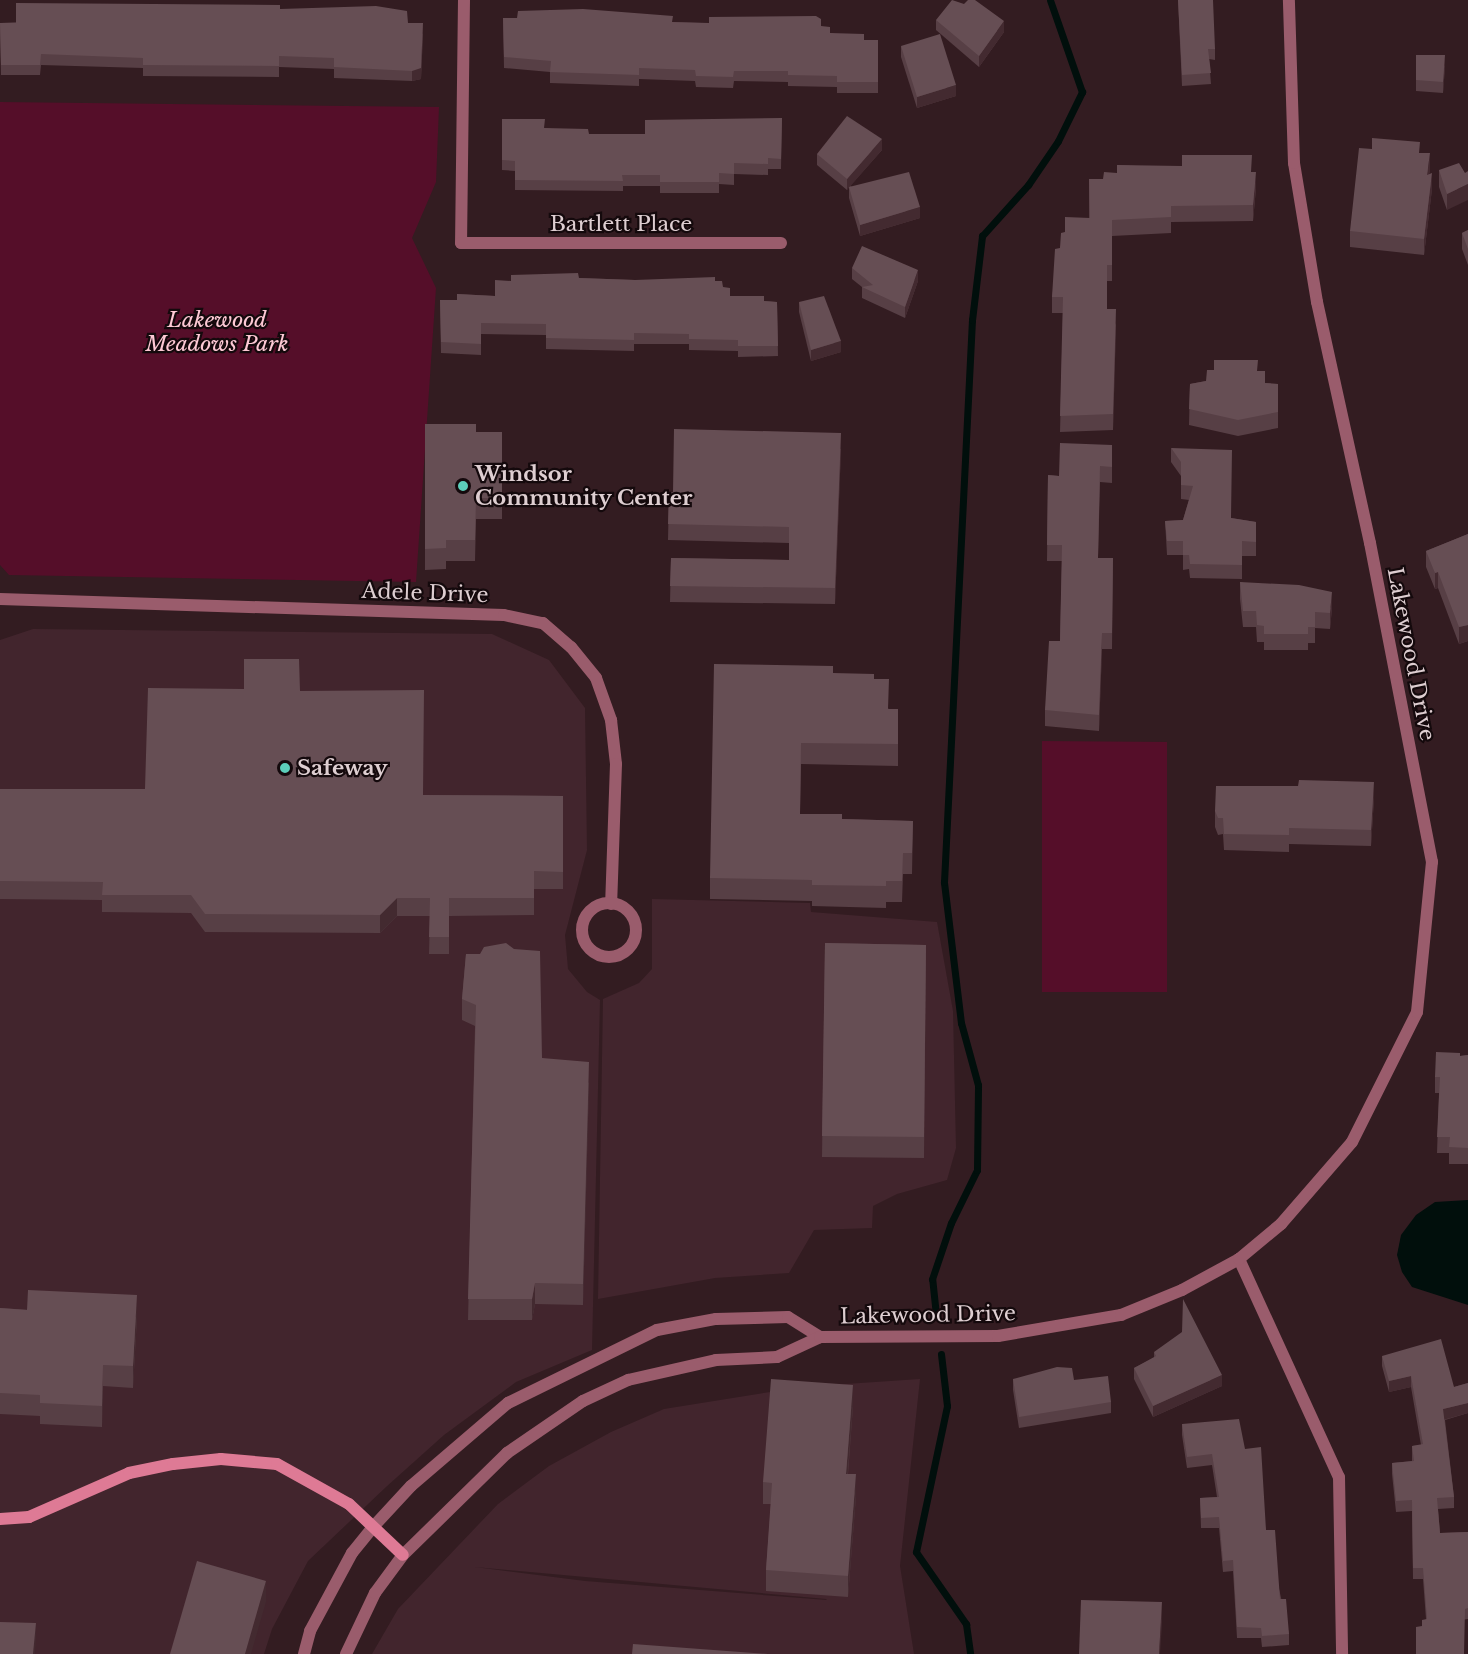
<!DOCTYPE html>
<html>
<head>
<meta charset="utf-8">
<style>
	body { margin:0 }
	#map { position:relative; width:1468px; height:1654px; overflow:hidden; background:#331c21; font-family:"Libre Baskerville",serif }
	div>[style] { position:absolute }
	.built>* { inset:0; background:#42252d }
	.green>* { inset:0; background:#550e29 }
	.water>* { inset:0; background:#010f0c }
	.stream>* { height:7px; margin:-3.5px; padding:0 3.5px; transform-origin:3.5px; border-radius:3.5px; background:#010f0c }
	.street>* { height:12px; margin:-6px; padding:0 6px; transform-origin:6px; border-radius:6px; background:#9a5c6c }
	.street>.ring { margin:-6px; padding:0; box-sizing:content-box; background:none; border:12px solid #9a5c6c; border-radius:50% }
	.secondary>* { height:12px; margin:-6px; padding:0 6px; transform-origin:6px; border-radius:6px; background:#de7a95 }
	.wall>* { inset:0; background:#573f45 }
	.shaded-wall>* { inset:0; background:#432a30 }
	.building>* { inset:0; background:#664e54 }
	.dots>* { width:16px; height:16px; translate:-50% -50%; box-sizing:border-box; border:3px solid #14090c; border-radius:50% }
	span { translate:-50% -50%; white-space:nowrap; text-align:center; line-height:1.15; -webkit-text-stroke:4.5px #14090c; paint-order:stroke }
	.street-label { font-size:21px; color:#deced1 }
	.park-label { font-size:21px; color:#fec9d5; font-style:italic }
	.poi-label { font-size:21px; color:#deced1; font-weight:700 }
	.left { translate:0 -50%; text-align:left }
</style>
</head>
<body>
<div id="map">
	<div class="built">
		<i style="clip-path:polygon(33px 629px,492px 634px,549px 660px,585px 708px,587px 850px,565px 935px,568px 969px,587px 992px,600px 1000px,592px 1350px,516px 1382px,444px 1435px,386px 1487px,308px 1561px,272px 1629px,264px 1654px,0 1654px,0 640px)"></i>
		<i style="clip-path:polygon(652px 899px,810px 903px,811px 912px,937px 922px,953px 1011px,956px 1148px,947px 1180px,897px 1194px,873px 1206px,872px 1228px,814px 1230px,789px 1273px,715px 1278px,598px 1299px,603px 999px,639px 983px,652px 969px)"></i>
		<i style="clip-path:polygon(evenodd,920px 1379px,900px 1566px,914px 1654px,372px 1654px,398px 1609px,498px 1504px,549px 1466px,611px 1432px,664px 1409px,801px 1387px,920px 1379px,475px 1567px,826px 1599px,827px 1600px,585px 1581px,475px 1567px)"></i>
	</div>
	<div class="green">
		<i style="clip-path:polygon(0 102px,439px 107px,436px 182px,412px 238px,436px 288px,416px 582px,9px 575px,0 565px)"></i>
		<i style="clip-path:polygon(1042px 741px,1167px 742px,1167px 992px,1042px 992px)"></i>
	</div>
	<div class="water">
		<i style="clip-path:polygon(1468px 1200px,1468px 1305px,1412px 1287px,1402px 1272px,1397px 1255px,1401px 1235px,1416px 1215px,1435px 1202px)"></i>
	</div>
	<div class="stream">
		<i style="left:936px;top:1315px;width:36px;rotate:-96deg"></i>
		<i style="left:932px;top:1279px;width:59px;rotate:-71.3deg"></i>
		<i style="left:951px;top:1223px;width:59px;rotate:-63.9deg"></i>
		<i style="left:977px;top:1170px;width:85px;rotate:-89.3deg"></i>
		<i style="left:978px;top:1085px;width:64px;rotate:-105.3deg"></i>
		<i style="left:961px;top:1023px;width:142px;rotate:-96.9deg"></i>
		<i style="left:944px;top:882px;width:563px;rotate:-87.15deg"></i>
		<i style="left:972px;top:320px;width:85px;rotate:-83.2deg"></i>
		<i style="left:982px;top:236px;width:69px;rotate:-48deg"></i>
		<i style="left:1028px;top:185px;width:53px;rotate:-55.7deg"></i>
		<i style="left:1058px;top:141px;width:55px;rotate:-63.9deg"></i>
		<i style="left:1082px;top:92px;width:97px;rotate:-109.2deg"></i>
		<i style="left:941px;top:1354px;width:52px;rotate:83.4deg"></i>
		<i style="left:947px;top:1406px;width:149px;rotate:102deg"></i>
		<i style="left:916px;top:1552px;width:88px;rotate:55.2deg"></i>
		<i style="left:966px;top:1624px;width:30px;rotate:82deg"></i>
	</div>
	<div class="street">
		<i style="left:464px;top:0;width:243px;rotate:90.7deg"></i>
		<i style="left:461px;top:243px;width:320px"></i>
		<i style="left:0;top:599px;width:504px;rotate:1.82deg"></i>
		<i style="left:504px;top:615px;width:40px;rotate:12deg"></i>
		<i style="left:543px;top:623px;width:37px;rotate:41deg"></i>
		<i style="left:571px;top:647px;width:40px;rotate:51deg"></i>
		<i style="left:596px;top:678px;width:45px;rotate:70.3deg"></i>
		<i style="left:611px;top:720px;width:44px;rotate:83.5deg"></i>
		<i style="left:616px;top:764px;width:140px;rotate:92deg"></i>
		<i class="ring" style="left:582px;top:903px;width:42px;height:42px"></i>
		<i style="left:1239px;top:1259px;width:240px;rotate:65.4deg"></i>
		<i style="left:1339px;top:1477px;width:177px;rotate:89deg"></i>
		<i style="left:304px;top:1654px;width:24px;rotate:-75deg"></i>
		<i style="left:310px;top:1631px;width:89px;rotate:-61.7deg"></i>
		<i style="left:352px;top:1553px;width:33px;rotate:-51deg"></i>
		<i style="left:373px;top:1527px;width:56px;rotate:-47.2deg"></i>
		<i style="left:411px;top:1486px;width:128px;rotate:-40.6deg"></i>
		<i style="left:508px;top:1403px;width:166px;rotate:-26.1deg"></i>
		<i style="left:657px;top:1330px;width:60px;rotate:-10.6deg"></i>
		<i style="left:716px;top:1319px;width:72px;rotate:-1.6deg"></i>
		<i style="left:788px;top:1317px;width:38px;rotate:32deg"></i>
		<i style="left:346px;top:1654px;width:68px;rotate:-64.6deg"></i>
		<i style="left:375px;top:1593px;width:47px;rotate:-53.6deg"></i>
		<i style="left:403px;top:1555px;width:146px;rotate:-44.4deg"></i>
		<i style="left:507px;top:1453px;width:92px;rotate:-34.4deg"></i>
		<i style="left:583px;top:1401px;width:50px;rotate:-25deg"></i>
		<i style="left:628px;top:1380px;width:90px;rotate:-12.8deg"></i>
		<i style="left:716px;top:1360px;width:61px;rotate:-2.8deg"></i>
		<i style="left:777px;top:1357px;width:47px;rotate:-24.9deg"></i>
		<i style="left:820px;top:1337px;width:178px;rotate:-0.3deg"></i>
		<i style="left:998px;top:1336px;width:125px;rotate:-9.7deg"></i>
		<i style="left:1121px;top:1315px;width:66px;rotate:-22.3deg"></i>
		<i style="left:1182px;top:1290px;width:65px;rotate:-28.5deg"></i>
		<i style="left:1239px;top:1259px;width:55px;rotate:-39.8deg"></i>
		<i style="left:1281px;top:1224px;width:108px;rotate:-49.1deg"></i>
		<i style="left:1352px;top:1142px;width:145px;rotate:-63.4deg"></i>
		<i style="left:1417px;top:1012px;width:151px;rotate:-84.3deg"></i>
		<i style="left:1432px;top:862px;width:325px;rotate:-101deg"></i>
		<i style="left:1370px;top:543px;width:247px;rotate:-102.4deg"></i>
		<i style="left:1317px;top:302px;width:141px;rotate:-99.4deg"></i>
		<i style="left:1294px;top:163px;width:163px;rotate:-91.8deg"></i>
	</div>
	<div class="secondary">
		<i style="left:0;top:1519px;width:29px;rotate:-4deg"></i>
		<i style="left:29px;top:1517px;width:109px;rotate:-23.7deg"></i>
		<i style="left:129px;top:1473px;width:45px;rotate:-11.6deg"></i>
		<i style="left:173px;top:1464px;width:48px;rotate:-5.9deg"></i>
		<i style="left:221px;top:1459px;width:56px;rotate:5.1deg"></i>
		<i style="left:277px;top:1464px;width:82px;rotate:29.1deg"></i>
		<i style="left:349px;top:1504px;width:74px;rotate:43.4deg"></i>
	</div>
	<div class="wall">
		<i style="clip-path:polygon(1178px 0,1215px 49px,1215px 60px,1209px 59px,1211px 84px,1182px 86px)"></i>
		<i style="clip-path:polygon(280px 9px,408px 23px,423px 34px,421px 79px,412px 81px,334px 78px,334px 69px,279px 67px,279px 77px,143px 76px,143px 68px,41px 65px,40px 75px,1px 75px,0 23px)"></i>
		<i style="clip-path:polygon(503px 18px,821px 26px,830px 33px,864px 40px,878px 40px,878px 93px,837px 93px,837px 87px,788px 86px,788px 82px,734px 81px,733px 88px,696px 87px,695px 81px,639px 79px,639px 86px,550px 83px,550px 72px,504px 68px)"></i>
		<i style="clip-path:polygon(936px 20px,1004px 32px,979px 67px,936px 30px)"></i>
		<i style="clip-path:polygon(901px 46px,956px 96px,917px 108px,901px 57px)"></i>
		<i style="clip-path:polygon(1416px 55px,1445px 66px,1443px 93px,1416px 91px)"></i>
		<i style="clip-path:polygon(782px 118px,781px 169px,768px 169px,768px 175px,734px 174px,734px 185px,719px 184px,719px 193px,660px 193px,660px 186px,623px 186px,623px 191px,515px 190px,515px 171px,502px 170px,502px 119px,545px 128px,589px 134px,645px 134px)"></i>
		<i style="clip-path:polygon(882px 150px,850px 186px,920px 218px,860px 236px,849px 198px,849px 187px,847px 190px,817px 165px,817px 154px)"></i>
		<i style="clip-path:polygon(1420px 153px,1430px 170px,1429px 174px,1432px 189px,1424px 255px,1350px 247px,1350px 231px)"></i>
		<i style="clip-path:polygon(1117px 165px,1252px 172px,1256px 188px,1253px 221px,1171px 222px,1171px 233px,1112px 236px,1112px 281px,1107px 281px,1107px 309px,1116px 325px,1113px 430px,1060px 432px,1063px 313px,1052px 313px,1052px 297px,1060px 248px,1065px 232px,1089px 218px,1089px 179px,1103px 179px,1117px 173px)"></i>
		<i style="clip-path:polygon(1439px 170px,1465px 173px,1447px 210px,1439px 187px)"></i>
		<i style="clip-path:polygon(1468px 230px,1468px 265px,1462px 249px,1462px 233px)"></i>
		<i style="clip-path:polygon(852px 268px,918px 281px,905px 318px,862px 298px,862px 287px,852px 279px)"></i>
		<i style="clip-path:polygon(579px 278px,635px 280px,715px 281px,723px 287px,730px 296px,764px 301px,777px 302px,778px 356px,738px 357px,738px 351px,689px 350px,689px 344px,634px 344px,634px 351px,546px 349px,546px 335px,481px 334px,481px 355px,441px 353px,440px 300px,457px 300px,457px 294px,495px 296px,511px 281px)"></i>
		<i style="clip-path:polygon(799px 302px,841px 352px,811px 361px,799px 312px)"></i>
		<i style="clip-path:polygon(1258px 371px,1265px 383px,1278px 384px,1278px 428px,1238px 436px,1189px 425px,1190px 384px,1206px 381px)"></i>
		<i style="clip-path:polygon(425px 424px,476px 432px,502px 432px,502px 519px,476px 519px,475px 561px,446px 561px,446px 569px,425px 570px)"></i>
		<i style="clip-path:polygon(1112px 445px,1112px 483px,1100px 482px,1098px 558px,1113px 558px,1112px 649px,1102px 649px,1099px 731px,1045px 726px,1045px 710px,1060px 641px,1062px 561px,1047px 561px,1048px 475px,1059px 476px)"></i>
		<i style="clip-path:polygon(1171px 448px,1231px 518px,1256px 522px,1256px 556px,1242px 556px,1242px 579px,1190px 578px,1189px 569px,1183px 570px,1183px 555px,1167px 555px,1165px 521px,1183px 520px,1189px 500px,1181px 499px,1181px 476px,1171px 462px)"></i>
		<i style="clip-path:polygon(841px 449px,835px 604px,670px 602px,671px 558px,789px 560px,789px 543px,668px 540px,669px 492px,673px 492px)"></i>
		<i style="clip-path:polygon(1468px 534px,1468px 641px,1459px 644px,1438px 588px,1435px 589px,1426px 567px,1426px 551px)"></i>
		<i style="clip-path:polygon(1240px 582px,1332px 608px,1330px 629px,1315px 628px,1315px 643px,1308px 643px,1308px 650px,1264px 650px,1264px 642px,1257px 642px,1256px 627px,1243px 627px,1240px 599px)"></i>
		<i style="clip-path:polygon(833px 673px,889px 709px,898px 709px,898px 766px,801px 764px,800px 814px,842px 819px,913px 821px,912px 874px,903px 874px,902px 902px,886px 902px,886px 908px,812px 906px,812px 901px,710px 899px,710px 878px)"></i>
		<i style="clip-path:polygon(300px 691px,423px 795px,563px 796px,563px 889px,534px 889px,534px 915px,449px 916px,449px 954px,429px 954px,430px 916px,397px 916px,380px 933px,205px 932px,191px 913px,102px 912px,102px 900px,0 899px,0 789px,145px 789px)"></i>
		<i style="clip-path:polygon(1374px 798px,1371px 846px,1289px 844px,1289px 852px,1224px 850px,1223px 834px,1218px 835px,1215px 827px,1215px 811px)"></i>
		<i style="clip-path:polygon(825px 943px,926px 945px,924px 1158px,822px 1157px)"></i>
		<i style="clip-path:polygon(466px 954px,542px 1058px,589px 1083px,583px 1305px,535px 1304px,532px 1320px,468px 1320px,475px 1026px,462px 1020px,462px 999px)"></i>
		<i style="clip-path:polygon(1468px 1055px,1468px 1164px,1449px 1164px,1449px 1153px,1437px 1153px,1439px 1093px,1435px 1093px,1435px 1077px,1460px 1056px)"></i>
		<i style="clip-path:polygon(0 1308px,137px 1317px,133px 1388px,103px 1386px,102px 1427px,40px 1424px,40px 1416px,0 1414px)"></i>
		<i style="clip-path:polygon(1154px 1352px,1222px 1386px,1153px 1417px,1134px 1379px,1134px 1368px,1154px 1358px)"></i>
		<i style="clip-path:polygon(1382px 1356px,1454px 1387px,1468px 1383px,1468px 1413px,1445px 1420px,1454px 1497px,1454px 1508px,1438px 1509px,1440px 1533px,1468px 1532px,1468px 1619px,1422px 1626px,1426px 1619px,1423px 1579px,1413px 1579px,1412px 1511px,1396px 1512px,1392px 1474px,1392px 1463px,1412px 1461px,1412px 1446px,1421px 1445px,1411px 1387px,1389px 1392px,1382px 1366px)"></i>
		<i style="clip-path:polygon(1013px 1379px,1074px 1380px,1111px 1402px,1111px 1413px,1019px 1428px,1013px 1390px)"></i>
		<i style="clip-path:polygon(853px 1406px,848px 1474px,856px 1496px,848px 1597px,766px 1591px,766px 1570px,771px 1504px,763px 1504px,763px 1482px)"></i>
		<i style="clip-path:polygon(1182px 1424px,1245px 1449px,1266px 1530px,1289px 1634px,1289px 1645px,1262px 1647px,1261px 1638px,1237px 1638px,1233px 1571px,1223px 1572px,1219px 1528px,1201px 1528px,1200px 1498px,1217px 1497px,1212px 1465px,1187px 1468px,1182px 1435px)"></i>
	</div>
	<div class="shaded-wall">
		<i style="clip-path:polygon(1004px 21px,1004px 32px,979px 67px,979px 56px)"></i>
		<i style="clip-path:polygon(423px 23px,421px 79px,412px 81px,412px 71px)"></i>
		<i style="clip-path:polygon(1445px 55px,1445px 66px,1443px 93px,1443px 82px)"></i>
		<i style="clip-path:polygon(956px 85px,956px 96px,917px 108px,917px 97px)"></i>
		<i style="clip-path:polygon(882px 139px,882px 150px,847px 190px,847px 179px)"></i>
		<i style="clip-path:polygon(1430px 153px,1430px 170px,1427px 191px,1427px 175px)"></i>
		<i style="clip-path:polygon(1256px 172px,1256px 188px,1253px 221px,1253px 205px)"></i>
		<i style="clip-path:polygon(1432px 173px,1432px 189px,1424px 255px,1424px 239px)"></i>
		<i style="clip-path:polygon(1468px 184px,1468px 200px,1447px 210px,1447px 194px)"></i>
		<i style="clip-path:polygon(920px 207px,920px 218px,860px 236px,860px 225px)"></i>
		<i style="clip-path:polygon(918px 270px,918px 281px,905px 318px,905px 307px)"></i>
		<i style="clip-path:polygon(1116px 309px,1116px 325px,1113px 430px,1113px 414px)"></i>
		<i style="clip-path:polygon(841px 341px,841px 352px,811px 361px,811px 350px)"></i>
		<i style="clip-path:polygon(841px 433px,841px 449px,835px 604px,835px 588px)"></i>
		<i style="clip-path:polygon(1438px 572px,1438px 588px,1435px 589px,1435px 573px)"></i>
		<i style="clip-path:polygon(1332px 592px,1332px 608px,1330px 629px,1330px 613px)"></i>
		<i style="clip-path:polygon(1468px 625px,1468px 641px,1459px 644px,1459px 627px)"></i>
		<i style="clip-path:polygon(1102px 633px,1102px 649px,1099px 731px,1099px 715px)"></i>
		<i style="clip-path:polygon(1374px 782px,1374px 798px,1371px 846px,1371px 830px)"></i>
		<i style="clip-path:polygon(397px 898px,397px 916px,380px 933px,380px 915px)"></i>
		<i style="clip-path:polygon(589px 1062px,589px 1083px,583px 1305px,583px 1284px)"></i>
		<i style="clip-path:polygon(535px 1283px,535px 1304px,532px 1320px,532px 1299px)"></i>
		<i style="clip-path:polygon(137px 1295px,137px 1317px,133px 1388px,133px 1366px)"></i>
		<i style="clip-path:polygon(103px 1365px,103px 1386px,102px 1427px,102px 1406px)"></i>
		<i style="clip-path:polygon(1222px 1375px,1222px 1386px,1153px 1417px,1153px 1406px)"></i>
		<i style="clip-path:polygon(1411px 1376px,1411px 1387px,1389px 1392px,1389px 1381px)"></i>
		<i style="clip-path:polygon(853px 1385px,853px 1406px,846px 1495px,846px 1474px)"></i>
		<i style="clip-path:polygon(1468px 1403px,1468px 1413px,1443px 1420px,1443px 1409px)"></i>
		<i style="clip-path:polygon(856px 1474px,856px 1496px,848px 1597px,848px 1576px)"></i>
		<i style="clip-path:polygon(266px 1581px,266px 1602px,251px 1654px,245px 1654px)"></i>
		<i style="clip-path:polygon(1162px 1602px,1162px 1623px,1160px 1654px,1159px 1654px)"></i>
		<i style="clip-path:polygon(36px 1623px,36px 1639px,35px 1654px,33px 1654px)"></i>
	</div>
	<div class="building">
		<i style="clip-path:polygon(952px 0,964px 4px,968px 0,975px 0,1004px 21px,979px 56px,936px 20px)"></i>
		<i style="clip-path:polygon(1178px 0,1213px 0,1215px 49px,1208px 49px,1211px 73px,1182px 75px)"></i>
		<i style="clip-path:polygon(16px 3px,280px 5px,280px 9px,376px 6px,407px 11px,408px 23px,423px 23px,421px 68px,412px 71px,334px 67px,334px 58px,279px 56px,279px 66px,143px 65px,143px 58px,41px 54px,40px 65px,1px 65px,0 23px,16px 23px)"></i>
		<i style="clip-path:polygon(583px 9px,673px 16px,672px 22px,709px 23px,709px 17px,816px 16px,821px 19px,821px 26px,830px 27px,830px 33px,864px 34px,864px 40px,878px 40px,878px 82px,837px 82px,837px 76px,788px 75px,788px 71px,734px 71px,733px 77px,696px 76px,695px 70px,639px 68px,639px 75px,550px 72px,551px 61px,504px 57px,503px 18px,517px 18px,518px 11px)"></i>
		<i style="clip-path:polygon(940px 34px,956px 85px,917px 97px,901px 46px)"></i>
		<i style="clip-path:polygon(1416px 55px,1445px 55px,1443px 82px,1416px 80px)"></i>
		<i style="clip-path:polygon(847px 116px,882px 139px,847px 179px,817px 154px)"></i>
		<i style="clip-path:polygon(782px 118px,781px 159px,768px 158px,768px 164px,734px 163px,734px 174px,719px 173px,719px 182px,660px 182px,660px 175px,622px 175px,623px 181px,515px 180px,515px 161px,502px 160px,502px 119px,545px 119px,544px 128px,588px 129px,589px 134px,645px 134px,645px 120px)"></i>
		<i style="clip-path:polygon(1372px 138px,1420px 142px,1419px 153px,1430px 153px,1427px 175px,1432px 173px,1424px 239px,1350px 231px,1359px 148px,1372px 149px)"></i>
		<i style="clip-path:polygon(1182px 155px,1252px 155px,1251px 172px,1256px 172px,1253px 205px,1171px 206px,1171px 217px,1112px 220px,1112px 265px,1107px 265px,1107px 309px,1116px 309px,1113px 414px,1060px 416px,1063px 297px,1052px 297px,1055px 249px,1060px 248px,1061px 233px,1065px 232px,1065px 217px,1090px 218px,1089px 179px,1103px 179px,1104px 172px,1117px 173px,1117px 165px,1182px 166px)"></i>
		<i style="clip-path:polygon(1459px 163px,1465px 173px,1468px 171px,1468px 184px,1447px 194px,1439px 170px)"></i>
		<i style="clip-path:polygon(909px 172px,920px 207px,860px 225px,849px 187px)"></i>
		<i style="clip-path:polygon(1468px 230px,1468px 249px,1462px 233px)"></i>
		<i style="clip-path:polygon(862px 246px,918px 270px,905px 307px,862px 287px,873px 285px,852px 268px)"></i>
		<i style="clip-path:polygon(578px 273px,579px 278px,635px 280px,715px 277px,715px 281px,722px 281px,723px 287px,730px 288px,730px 296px,764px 296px,764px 301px,777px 302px,778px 346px,738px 346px,738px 340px,689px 339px,689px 334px,634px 333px,634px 340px,546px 338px,546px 324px,481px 323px,481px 344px,441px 342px,440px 300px,457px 300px,457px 294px,495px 296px,495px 280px,511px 281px,511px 275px)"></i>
		<i style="clip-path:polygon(824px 296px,841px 341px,811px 350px,799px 302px)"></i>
		<i style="clip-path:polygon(1214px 360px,1258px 360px,1257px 371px,1265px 371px,1265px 383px,1278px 384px,1278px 412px,1238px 420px,1189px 409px,1190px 384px,1206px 381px,1207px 370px,1214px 370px)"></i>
		<i style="clip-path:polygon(425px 424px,476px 424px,476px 432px,502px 432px,502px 498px,476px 498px,475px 540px,446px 540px,446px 548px,425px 549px)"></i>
		<i style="clip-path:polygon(674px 429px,841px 433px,835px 588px,670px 586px,671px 558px,789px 560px,789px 527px,668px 524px,669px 492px,673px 492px)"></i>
		<i style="clip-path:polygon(1060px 443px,1112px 445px,1112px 467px,1100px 466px,1098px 558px,1113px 558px,1112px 633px,1102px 633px,1099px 715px,1045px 710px,1049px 641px,1060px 641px,1062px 545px,1047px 545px,1048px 475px,1059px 476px)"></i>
		<i style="clip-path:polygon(1171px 448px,1232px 450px,1231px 518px,1256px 522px,1256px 542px,1242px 541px,1242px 565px,1190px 564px,1189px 555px,1183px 555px,1183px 541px,1167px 541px,1165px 521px,1183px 520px,1193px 486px,1181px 485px,1181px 462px)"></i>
		<i style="clip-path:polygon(1468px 534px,1468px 625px,1459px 627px,1438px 572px,1435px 573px,1426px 551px)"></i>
		<i style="clip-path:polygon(1240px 582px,1299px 585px,1332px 592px,1330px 613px,1315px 612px,1315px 627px,1308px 627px,1308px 634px,1264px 634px,1264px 626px,1257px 625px,1256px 611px,1243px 611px)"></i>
		<i style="clip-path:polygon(244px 659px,299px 659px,300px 691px,424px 690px,423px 795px,563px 796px,563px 872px,534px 871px,534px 898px,449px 898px,449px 937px,429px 937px,430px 898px,397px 898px,380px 915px,205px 914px,191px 895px,102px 895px,103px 882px,0 881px,0 789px,145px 789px,148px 688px,244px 689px)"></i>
		<i style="clip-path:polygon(714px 664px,833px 666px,833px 673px,874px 674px,874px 679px,889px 679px,888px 709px,898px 709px,898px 744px,801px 743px,800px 814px,842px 814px,842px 819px,913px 821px,912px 853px,903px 853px,902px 881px,886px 881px,886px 886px,812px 885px,812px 880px,710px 878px)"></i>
		<i style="clip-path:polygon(1299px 780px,1374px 782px,1371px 830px,1289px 828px,1289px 835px,1224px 834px,1223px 818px,1218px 818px,1215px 811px,1216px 786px,1298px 786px)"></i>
		<i style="clip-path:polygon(506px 943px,514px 949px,540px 951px,542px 1058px,589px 1062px,583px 1284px,535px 1283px,532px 1299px,468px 1299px,476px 1005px,462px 999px,466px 954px,480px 954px,484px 947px)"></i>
		<i style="clip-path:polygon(825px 943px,926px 945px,924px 1137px,822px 1136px)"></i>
		<i style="clip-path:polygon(1436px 1052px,1460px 1053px,1460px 1056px,1468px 1055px,1468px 1148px,1449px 1147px,1450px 1137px,1437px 1137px,1440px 1077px,1435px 1077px)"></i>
		<i style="clip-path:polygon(28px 1290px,137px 1295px,133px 1366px,103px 1365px,102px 1406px,40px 1403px,40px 1395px,0 1393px,0 1308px,27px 1310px)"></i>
		<i style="clip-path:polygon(1183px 1299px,1222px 1375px,1153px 1406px,1134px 1368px,1156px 1356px,1154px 1352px,1182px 1332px)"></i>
		<i style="clip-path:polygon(1441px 1339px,1454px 1387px,1468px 1383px,1468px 1403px,1443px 1409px,1454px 1497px,1437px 1498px,1440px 1533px,1468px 1532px,1468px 1608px,1465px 1609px,1464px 1654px,1416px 1654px,1416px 1627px,1422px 1626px,1422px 1620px,1427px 1619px,1423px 1568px,1413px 1568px,1412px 1500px,1396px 1501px,1392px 1463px,1414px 1461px,1412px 1446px,1423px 1444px,1411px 1376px,1389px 1381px,1382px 1356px)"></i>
		<i style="clip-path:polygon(1057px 1367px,1072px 1368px,1074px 1380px,1108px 1376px,1111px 1402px,1019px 1417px,1013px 1379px)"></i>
		<i style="clip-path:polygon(771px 1379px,853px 1385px,846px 1474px,856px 1474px,848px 1576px,766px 1570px,772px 1483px,763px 1482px)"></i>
		<i style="clip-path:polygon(1239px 1419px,1245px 1449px,1261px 1447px,1266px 1530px,1275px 1530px,1280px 1599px,1286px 1599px,1289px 1634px,1262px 1636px,1261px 1628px,1237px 1627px,1233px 1560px,1223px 1561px,1219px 1517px,1201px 1518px,1200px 1498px,1219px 1497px,1212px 1454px,1187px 1457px,1182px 1424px)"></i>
		<i style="clip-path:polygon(197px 1561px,266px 1581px,245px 1654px,170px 1654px)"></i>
		<i style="clip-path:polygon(1081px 1600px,1162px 1602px,1159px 1654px,1079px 1654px)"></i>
		<i style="clip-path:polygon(0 1622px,36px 1623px,33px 1654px,0 1654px)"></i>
		<i style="clip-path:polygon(633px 1644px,768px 1654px,632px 1654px)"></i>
	</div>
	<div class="dots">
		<i style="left:463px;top:486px;background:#5cceba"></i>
		<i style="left:285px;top:768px;background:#5cceba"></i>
	</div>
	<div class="street-label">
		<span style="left:621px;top:224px">Bartlett Place</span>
		<span style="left:425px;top:593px;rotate:2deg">Adele Drive</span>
		<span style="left:1411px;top:654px;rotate:79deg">Lakewood Drive</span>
		<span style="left:928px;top:1315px;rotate:-1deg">Lakewood Drive</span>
	</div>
	<div class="park-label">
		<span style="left:217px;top:332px">Lakewood<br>Meadows Park</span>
	</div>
	<div class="poi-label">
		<span class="left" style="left:475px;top:486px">Windsor<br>Community Center</span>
		<span class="left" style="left:297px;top:768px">Safeway</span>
	</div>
</div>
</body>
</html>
